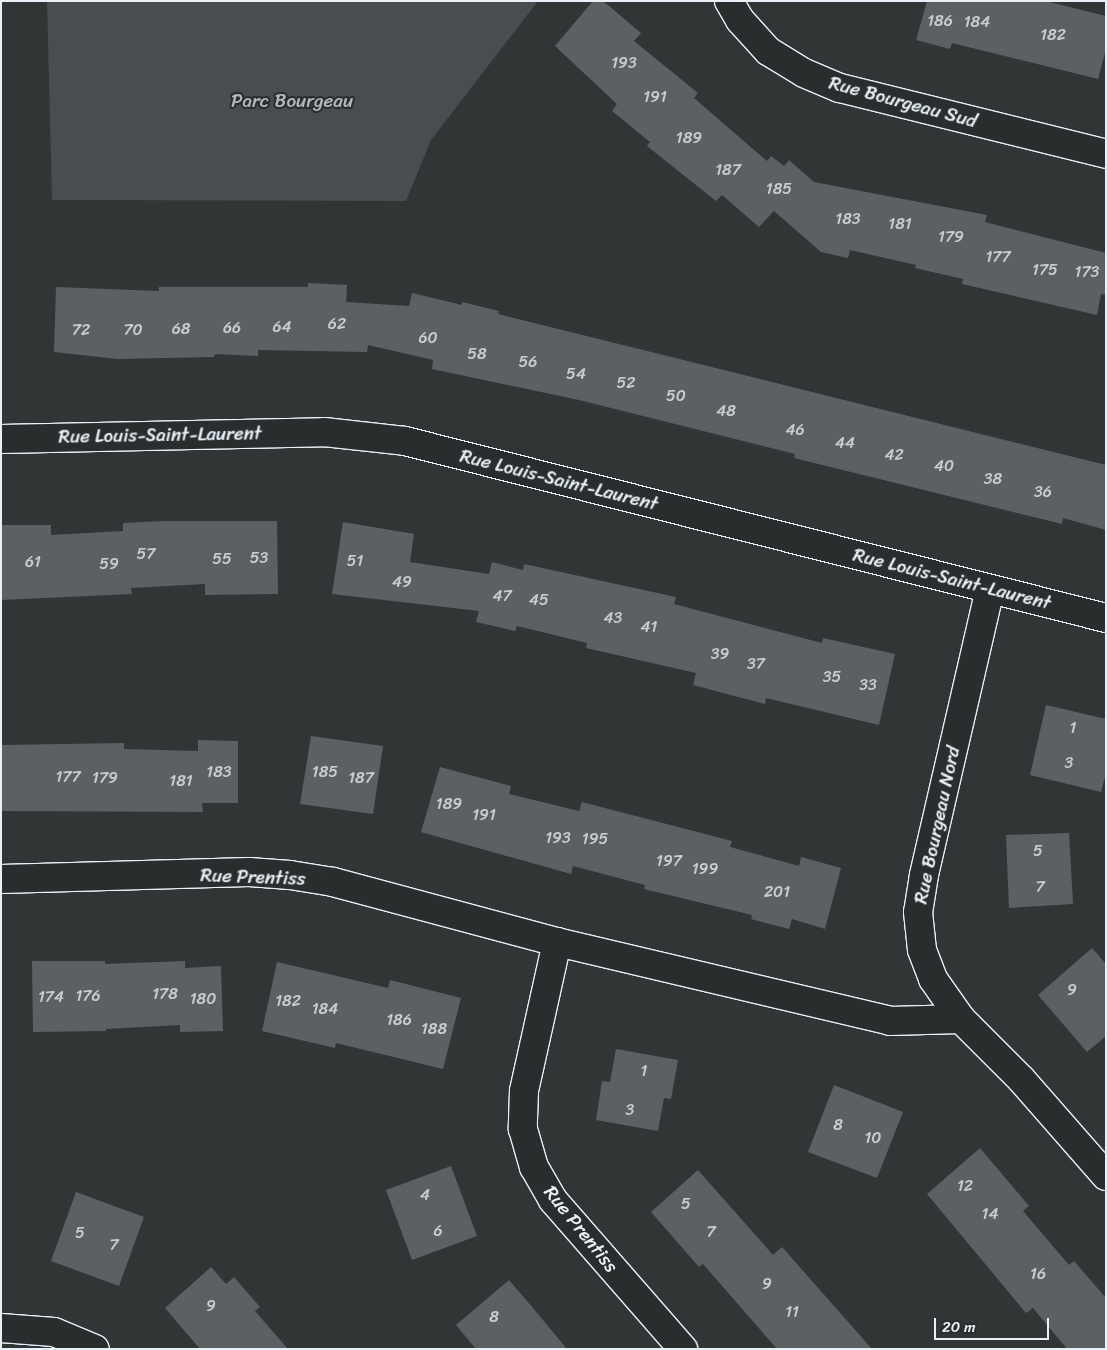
<!DOCTYPE html>
<html>
<head>
<meta charset="utf-8">
<style>
	body { margin:0 }
	#map { position:relative; width:1107px; height:1350px; overflow:hidden; background:#323536; font-family:Sriracha,sans-serif }
	div>[style] { position:absolute }
	.green>* { inset:0; background:#494d4f }
	.building>* { inset:0; background:#5c6063 }
	.roads { filter:drop-shadow(1px 0 #e8f1f8) drop-shadow(-1px 0 #e8f1f8) drop-shadow(0 1px #e8f1f8) drop-shadow(0 -1px #e8f1f8) }
	.street>* { height:28px; margin:-14px; padding:0 14px; transform-origin:14px; border-radius:14px; background:#2a2d2e }
	span { translate:-50% -50%; white-space:nowrap; text-align:center; line-height:1.15; -webkit-text-stroke:4px #2a2d2e; paint-order:stroke }
	.number-label { font-size:16px; color:#c5cdd3 }
	.number-label span { -webkit-text-stroke-width:0 }
	.park-label { font-size:19px; color:#b0b8bd }
	.street-label { font-size:19px; color:#e8f1f8 }
	.frame { position:absolute; inset:0; border:2px solid #e8f1f8; pointer-events:none }
	.scale { position:absolute; left:934px; top:1318px; width:115px; height:22px; box-sizing:border-box; border:2px solid #e8f1f8; border-top:0; padding-left:6px; font-size:15px; line-height:18px; white-space:nowrap; color:#e8f1f8; -webkit-text-stroke:4px #2a2d2e; paint-order:stroke }
</style>
</head>
<body>
<div id="map">
	<div class="green">
		<i style="clip-path:polygon(47px 1px,538px 1px,431px 140px,406px 201px,52px 200px)"></i>
	</div>
	<div class="building">
		<i style="clip-path:polygon(593px 1px,603px 1px,641px 33px,634px 41px,698px 93px,694px 98px,767px 161px,771px 156px,784px 166px,789px 160px,814px 182px,987px 215px,985px 222px,1106px 253px,1106px 295px,1101px 294px,1097px 315px,962px 284px,963px 279px,915px 268px,916px 265px,850px 250px,848px 258px,821px 252px,774px 211px,759px 227px,722px 195px,716px 201px,647px 146px,650px 142px,612px 111px,617px 104px,555px 46px)"></i>
		<i style="clip-path:polygon(927px 1px,1045px 1px,1106px 16px,1106px 49px,1098px 79px,952px 43px,950px 49px,916px 40px)"></i>
		<i style="clip-path:polygon(308px 283px,347px 285px,346px 302px,409px 306px,412px 293px,462px 305px,462px 302px,499px 311px,498px 314px,1106px 465px,1106px 530px,1063px 518px,1062px 524px,794px 458px,795px 454px,579px 400px,432px 369px,433px 360px,368px 345px,367px 352px,258px 350px,258px 356px,215px 354px,214px 357px,117px 359px,54px 352px,56px 287px,159px 291px,159px 287px,308px 287px)"></i>
		<i style="clip-path:polygon(163px 521px,277px 521px,278px 594px,205px 595px,205px 584px,131px 588px,132px 594px,1px 600px,1px 525px,51px 525px,51px 535px,123px 531px,123px 523px)"></i>
		<i style="clip-path:polygon(343px 522px,414px 534px,410px 562px,489px 574px,492px 562px,523px 570px,524px 564px,676px 597px,674px 604px,822px 643px,823px 638px,895px 654px,879px 725px,766px 698px,765px 704px,693px 685px,696px 673px,586px 648px,587px 643px,517px 626px,515px 631px,476px 622px,479px 611px,332px 594px)"></i>
		<i style="clip-path:polygon(1046px 705px,1106px 719px,1106px 773px,1101px 792px,1030px 775px)"></i>
		<i style="clip-path:polygon(311px 736px,383px 746px,373px 814px,300px 804px)"></i>
		<i style="clip-path:polygon(198px 740px,238px 741px,238px 803px,202px 803px,203px 812px,1px 811px,1px 745px,124px 743px,124px 749px,198px 751px)"></i>
		<i style="clip-path:polygon(440px 767px,511px 786px,509px 794px,579px 811px,582px 802px,732px 841px,730px 847px,799px 866px,801px 857px,841px 868px,825px 929px,792px 919px,789px 929px,751px 919px,752px 915px,644px 889px,645px 885px,573px 866px,571px 874px,421px 832px)"></i>
		<i style="clip-path:polygon(1069px 833px,1073px 904px,1009px 908px,1006px 835px)"></i>
		<i style="clip-path:polygon(1092px 948px,1106px 964px,1106px 1036px,1087px 1052px,1038px 995px)"></i>
		<i style="clip-path:polygon(32px 961px,105px 961px,105px 964px,185px 961px,185px 968px,221px 966px,223px 1031px,180px 1032px,180px 1025px,106px 1029px,106px 1031px,33px 1032px)"></i>
		<i style="clip-path:polygon(277px 962px,388px 988px,390px 980px,461px 998px,443px 1069px,336px 1043px,335px 1048px,262px 1031px)"></i>
		<i style="clip-path:polygon(616px 1049px,678px 1060px,671px 1099px,664px 1098px,658px 1131px,596px 1120px,602px 1081px,610px 1082px)"></i>
		<i style="clip-path:polygon(834px 1085px,903px 1112px,877px 1178px,808px 1152px)"></i>
		<i style="clip-path:polygon(980px 1148px,1029px 1206px,1023px 1211px,1069px 1265px,1074px 1261px,1106px 1298px,1106px 1349px,1067px 1349px,1033px 1308px,1026px 1313px,927px 1194px)"></i>
		<i style="clip-path:polygon(451px 1166px,477px 1236px,412px 1260px,386px 1190px)"></i>
		<i style="clip-path:polygon(698px 1170px,773px 1255px,782px 1247px,872px 1349px,777px 1349px,703px 1264px,699px 1267px,651px 1212px)"></i>
		<i style="clip-path:polygon(76px 1192px,144px 1217px,119px 1286px,51px 1261px)"></i>
		<i style="clip-path:polygon(211px 1267px,226px 1284px,234px 1277px,260px 1307px,255px 1311px,288px 1349px,200px 1349px,165px 1308px)"></i>
		<i style="clip-path:polygon(509px 1280px,533px 1308px,567px 1349px,476px 1349px,456px 1325px)"></i>
	</div>
	<div class="roads">
		<div class="street">
			<i style="left:729px;top:1px;width:22px;rotate:60deg"></i>
			<i style="left:740px;top:20px;width:42px;rotate:47.9deg"></i>
			<i style="left:768px;top:51px;width:42px;rotate:31.4deg"></i>
			<i style="left:804px;top:73px;width:39px;rotate:23deg"></i>
			<i style="left:840px;top:88px;width:274px;rotate:13.9deg"></i>
			<i style="left:1px;top:439px;width:323px;rotate:-1.2deg"></i>
			<i style="left:324px;top:432px;width:81px;rotate:6.3deg"></i>
			<i style="left:405px;top:441px;width:723px;rotate:14.17deg"></i>
			<i style="left:990px;top:589px;width:294px;rotate:103deg"></i>
			<i style="left:924px;top:875px;width:37px;rotate:99deg"></i>
			<i style="left:918px;top:912px;width:38px;rotate:84deg"></i>
			<i style="left:922px;top:950px;width:31px;rotate:69deg"></i>
			<i style="left:933px;top:979px;width:49px;rotate:55deg"></i>
			<i style="left:961px;top:1019px;width:85px;rotate:45deg"></i>
			<i style="left:1021px;top:1079px;width:129px;rotate:48.8deg"></i>
			<i style="left:1px;top:879px;width:248px;rotate:-1.6deg"></i>
			<i style="left:249px;top:872px;width:41px;rotate:4.2deg"></i>
			<i style="left:290px;top:875px;width:44px;rotate:9.2deg"></i>
			<i style="left:333px;top:882px;width:232px;rotate:15deg"></i>
			<i style="left:557px;top:942px;width:342px;rotate:13.3deg"></i>
			<i style="left:890px;top:1021px;width:71px;rotate:-1.6deg"></i>
			<i style="left:557px;top:942px;width:153px;rotate:102.5deg"></i>
			<i style="left:524px;top:1091px;width:38px;rotate:92deg"></i>
			<i style="left:523px;top:1129px;width:40px;rotate:74deg"></i>
			<i style="left:534px;top:1167px;width:38px;rotate:60deg"></i>
			<i style="left:553px;top:1200px;width:198px;rotate:48.9deg"></i>
			<i style="left:1px;top:1328px;width:53px;rotate:4.3deg"></i>
			<i style="left:54px;top:1332px;width:44px;rotate:22.5deg"></i>
		</div>
	</div>
	<div class="number-label">
		<span style="left:940px;top:21px">186</span>
		<span style="left:977px;top:22px">184</span>
		<span style="left:1053px;top:35px">182</span>
		<span style="left:624px;top:63px">193</span>
		<span style="left:655px;top:97px">191</span>
		<span style="left:689px;top:138px">189</span>
		<span style="left:728px;top:170px">187</span>
		<span style="left:779px;top:189px">185</span>
		<span style="left:848px;top:219px">183</span>
		<span style="left:900px;top:224px">181</span>
		<span style="left:951px;top:237px">179</span>
		<span style="left:998px;top:257px">177</span>
		<span style="left:1045px;top:270px">175</span>
		<span style="left:1087px;top:272px">173</span>
		<span style="left:337px;top:324px">62</span>
		<span style="left:282px;top:327px">64</span>
		<span style="left:232px;top:328px">66</span>
		<span style="left:181px;top:329px">68</span>
		<span style="left:81px;top:330px">72</span>
		<span style="left:133px;top:330px">70</span>
		<span style="left:428px;top:338px">60</span>
		<span style="left:477px;top:354px">58</span>
		<span style="left:528px;top:362px">56</span>
		<span style="left:576px;top:374px">54</span>
		<span style="left:626px;top:383px">52</span>
		<span style="left:676px;top:396px">50</span>
		<span style="left:726px;top:411px">48</span>
		<span style="left:795px;top:430px">46</span>
		<span style="left:845px;top:443px">44</span>
		<span style="left:894px;top:455px">42</span>
		<span style="left:944px;top:466px">40</span>
		<span style="left:993px;top:479px">38</span>
		<span style="left:1043px;top:492px">36</span>
		<span style="left:146px;top:554px">57</span>
		<span style="left:259px;top:558px">53</span>
		<span style="left:222px;top:559px">55</span>
		<span style="left:355px;top:561px">51</span>
		<span style="left:33px;top:562px">61</span>
		<span style="left:109px;top:564px">59</span>
		<span style="left:402px;top:582px">49</span>
		<span style="left:502px;top:596px">47</span>
		<span style="left:539px;top:600px">45</span>
		<span style="left:613px;top:618px">43</span>
		<span style="left:649px;top:627px">41</span>
		<span style="left:720px;top:654px">39</span>
		<span style="left:756px;top:664px">37</span>
		<span style="left:832px;top:677px">35</span>
		<span style="left:868px;top:685px">33</span>
		<span style="left:1073px;top:728px">1</span>
		<span style="left:1069px;top:763px">3</span>
		<span style="left:219px;top:772px">183</span>
		<span style="left:325px;top:772px">185</span>
		<span style="left:68px;top:777px">177</span>
		<span style="left:105px;top:778px">179</span>
		<span style="left:361px;top:778px">187</span>
		<span style="left:181px;top:781px">181</span>
		<span style="left:449px;top:804px">189</span>
		<span style="left:484px;top:815px">191</span>
		<span style="left:558px;top:838px">193</span>
		<span style="left:595px;top:839px">195</span>
		<span style="left:1038px;top:851px">5</span>
		<span style="left:669px;top:861px">197</span>
		<span style="left:705px;top:869px">199</span>
		<span style="left:1040px;top:887px">7</span>
		<span style="left:777px;top:892px">201</span>
		<span style="left:1072px;top:990px">9</span>
		<span style="left:165px;top:994px">178</span>
		<span style="left:88px;top:996px">176</span>
		<span style="left:51px;top:997px">174</span>
		<span style="left:203px;top:999px">180</span>
		<span style="left:288px;top:1001px">182</span>
		<span style="left:325px;top:1009px">184</span>
		<span style="left:399px;top:1020px">186</span>
		<span style="left:434px;top:1029px">188</span>
		<span style="left:644px;top:1071px">1</span>
		<span style="left:630px;top:1110px">3</span>
		<span style="left:838px;top:1125px">8</span>
		<span style="left:873px;top:1138px">10</span>
		<span style="left:965px;top:1186px">12</span>
		<span style="left:425px;top:1195px">4</span>
		<span style="left:686px;top:1204px">5</span>
		<span style="left:990px;top:1214px">14</span>
		<span style="left:438px;top:1231px">6</span>
		<span style="left:711px;top:1232px">7</span>
		<span style="left:80px;top:1233px">5</span>
		<span style="left:114px;top:1245px">7</span>
		<span style="left:1038px;top:1274px">16</span>
		<span style="left:767px;top:1284px">9</span>
		<span style="left:211px;top:1306px">9</span>
		<span style="left:792px;top:1312px">11</span>
		<span style="left:494px;top:1317px">8</span>
	</div>
	<div class="park-label">
		<span style="left:292px;top:101px">Parc Bourgeau</span>
	</div>
	<div class="street-label">
		<span style="left:903px;top:102px;rotate:15deg">Rue Bourgeau Sud</span>
		<span style="left:160px;top:435px;rotate:-1deg">Rue Louis-Saint-Laurent</span>
		<span style="left:559px;top:480px;rotate:14deg">Rue Louis-Saint-Laurent</span>
		<span style="left:952px;top:579px;rotate:14deg">Rue Louis-Saint-Laurent</span>
		<span style="left:937px;top:825px;rotate:-78deg">Rue Bourgeau Nord</span>
		<span style="left:253px;top:877px;rotate:2deg">Rue Prentiss</span>
		<span style="left:581px;top:1229px;rotate:51deg">Rue Prentiss</span>
	</div>
	<div class="frame"></div>
	<div class="scale">20 m</div>
</div>
</body>
</html>
